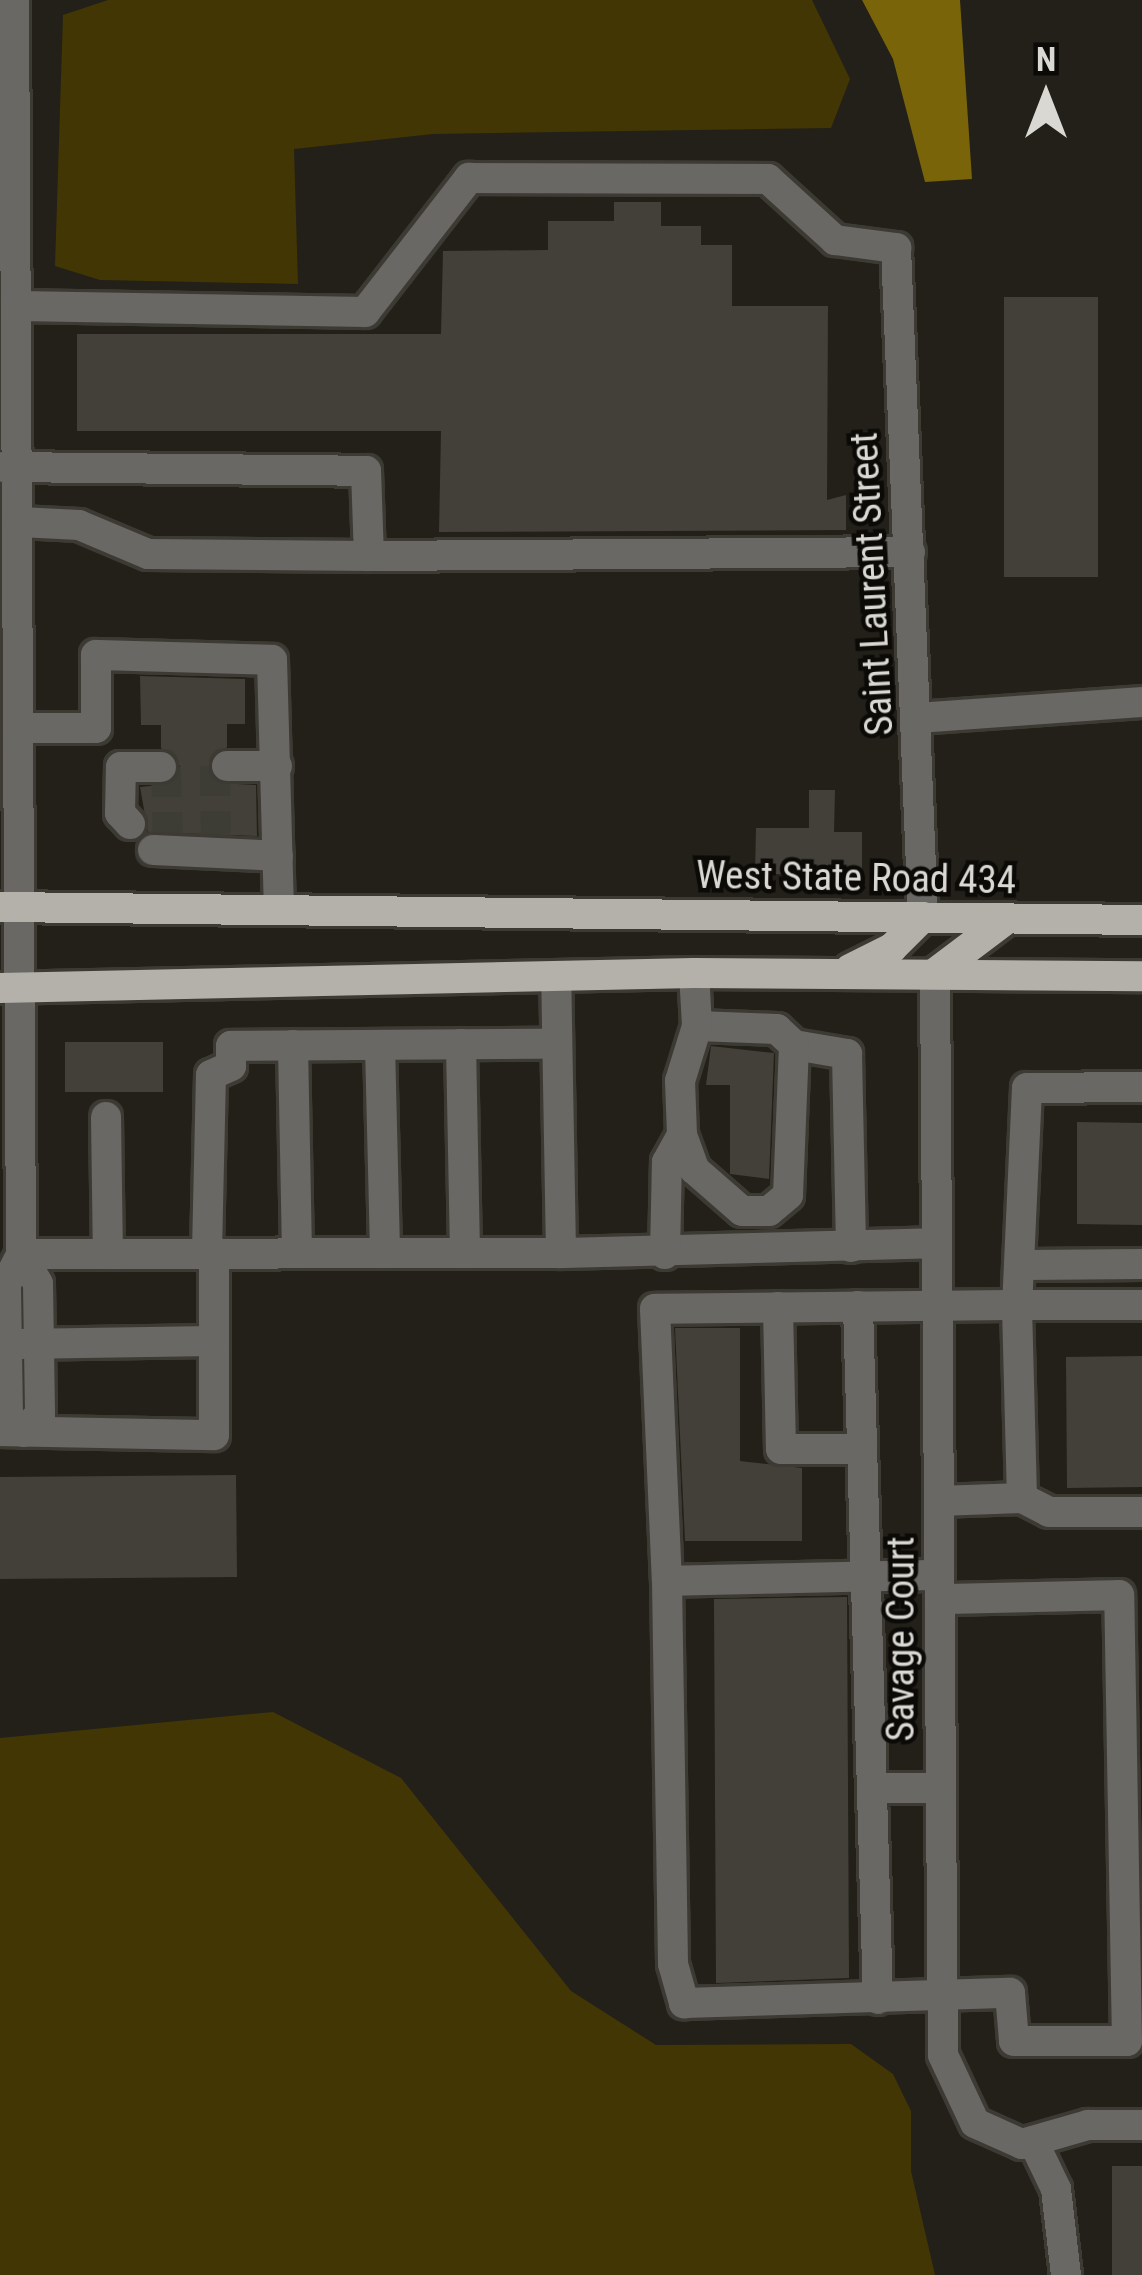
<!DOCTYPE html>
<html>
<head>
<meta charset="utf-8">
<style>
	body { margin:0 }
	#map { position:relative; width:1142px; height:2275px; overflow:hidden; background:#222019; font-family:"Roboto Condensed",sans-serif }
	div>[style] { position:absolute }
	.green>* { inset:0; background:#423604 }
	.water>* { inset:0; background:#79640a }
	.building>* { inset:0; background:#424038 }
	.minor-tunnel>* { height:30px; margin-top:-15px; transform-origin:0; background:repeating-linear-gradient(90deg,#3d3c35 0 30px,transparent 0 45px) }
	.roads { filter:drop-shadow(3px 0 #3c3a33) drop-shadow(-3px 0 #3c3a33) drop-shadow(0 3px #3c3a33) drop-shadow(0 -3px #3c3a33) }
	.minor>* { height:30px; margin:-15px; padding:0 15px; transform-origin:15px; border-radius:15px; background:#696864 }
	.major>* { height:30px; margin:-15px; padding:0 15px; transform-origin:15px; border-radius:15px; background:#b3b1aa }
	span { translate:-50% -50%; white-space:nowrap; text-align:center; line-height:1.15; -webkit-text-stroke:9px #0b0a07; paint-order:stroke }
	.street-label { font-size:39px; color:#d9d8d3 }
	.north { position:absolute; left:986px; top:36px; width:120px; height:120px; -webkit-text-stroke:9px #0b0a07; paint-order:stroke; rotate:0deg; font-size:33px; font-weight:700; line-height:48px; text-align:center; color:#d9d8d3 }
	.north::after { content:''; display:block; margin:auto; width:42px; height:54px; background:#d9d8d3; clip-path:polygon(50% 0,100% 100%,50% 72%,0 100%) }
</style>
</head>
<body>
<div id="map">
	<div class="green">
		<i style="clip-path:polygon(108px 0,812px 0,850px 79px,831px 128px,433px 134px,294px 149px,298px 284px,100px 280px,55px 266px,63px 15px)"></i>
		<i style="clip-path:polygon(273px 1712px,401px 1778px,571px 1991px,656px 2045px,851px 2044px,893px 2074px,911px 2111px,911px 2171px,935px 2275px,0 2275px,0 1738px)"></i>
	</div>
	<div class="water">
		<i style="clip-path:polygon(862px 0,960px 0,972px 179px,925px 182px,893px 59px)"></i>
	</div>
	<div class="building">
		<i style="clip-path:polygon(614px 202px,661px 202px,661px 226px,701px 226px,701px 245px,732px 245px,732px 306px,828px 306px,827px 500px,846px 495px,846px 530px,439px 532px,441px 431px,77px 431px,77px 334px,441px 334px,443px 251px,548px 250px,548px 221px,614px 221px)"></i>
		<i style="clip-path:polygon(1004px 297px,1098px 297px,1098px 577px,1004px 577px)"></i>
		<i style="clip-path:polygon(140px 676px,245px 679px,245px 724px,227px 724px,227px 747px,208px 767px,218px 783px,256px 785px,257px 836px,148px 832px,140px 787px,170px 784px,180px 766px,161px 748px,161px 725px,141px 725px)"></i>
		<i style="clip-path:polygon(809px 790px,835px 790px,834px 832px,862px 832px,862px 875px,755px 874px,756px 828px,809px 828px)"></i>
		<i style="clip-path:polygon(65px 1042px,163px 1042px,163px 1092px,65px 1092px)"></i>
		<i style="clip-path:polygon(711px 1046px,774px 1053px,769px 1179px,730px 1174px,730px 1085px,706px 1085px)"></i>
		<i style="clip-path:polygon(1077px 1122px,1142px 1123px,1142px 1225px,1077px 1224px)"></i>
		<i style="clip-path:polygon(675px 1328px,740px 1328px,740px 1461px,802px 1468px,802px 1541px,685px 1541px)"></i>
		<i style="clip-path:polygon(1142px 1356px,1142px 1487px,1067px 1488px,1066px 1357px)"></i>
		<i style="clip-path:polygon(236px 1475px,237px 1577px,0 1579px,0 1477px)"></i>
		<i style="clip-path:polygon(847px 1597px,849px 1978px,716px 1983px,714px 1599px)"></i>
		<i style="clip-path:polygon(1112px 2166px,1142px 2166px,1142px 2275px,1112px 2275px)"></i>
	</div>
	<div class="minor-tunnel">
		<i style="left:215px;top:766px;width:83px;rotate:89.3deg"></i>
		<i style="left:166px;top:767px;width:83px;rotate:88.6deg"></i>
	</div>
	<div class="roads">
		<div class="minor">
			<i style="left:14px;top:0;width:1254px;rotate:89.68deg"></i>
			<i style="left:21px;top:1254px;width:540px;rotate:-0.11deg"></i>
			<i style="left:561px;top:1253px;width:277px;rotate:-91deg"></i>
			<i style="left:19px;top:306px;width:346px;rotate:1deg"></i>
			<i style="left:365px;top:312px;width:170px;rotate:-52.2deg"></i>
			<i style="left:469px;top:178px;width:299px;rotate:0.2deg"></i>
			<i style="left:768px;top:179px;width:91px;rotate:42.3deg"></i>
			<i style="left:835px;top:240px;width:62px;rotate:7.5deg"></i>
			<i style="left:896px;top:248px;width:670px;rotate:87.69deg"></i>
			<i style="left:3px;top:467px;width:363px;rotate:0.6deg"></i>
			<i style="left:366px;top:471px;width:85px;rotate:88deg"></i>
			<i style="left:369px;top:556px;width:541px;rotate:-0.42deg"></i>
			<i style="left:20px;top:522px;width:59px;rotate:2.9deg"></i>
			<i style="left:79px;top:525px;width:75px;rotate:22.8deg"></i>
			<i style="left:148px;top:554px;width:221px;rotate:0.5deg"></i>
			<i style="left:918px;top:718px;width:225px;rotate:-4.1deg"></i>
			<i style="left:21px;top:728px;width:75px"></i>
			<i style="left:96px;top:728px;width:73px;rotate:-90deg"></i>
			<i style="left:96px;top:655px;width:176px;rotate:1.6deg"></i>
			<i style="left:272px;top:660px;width:250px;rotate:88.4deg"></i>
			<i style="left:227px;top:766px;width:50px"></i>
			<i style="left:130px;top:824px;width:15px;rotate:-132deg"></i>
			<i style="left:120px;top:813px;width:46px;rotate:-88.8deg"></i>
			<i style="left:121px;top:767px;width:40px"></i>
			<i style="left:153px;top:850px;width:125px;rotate:2.7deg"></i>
			<i style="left:935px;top:973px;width:1082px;rotate:89.58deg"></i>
			<i style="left:943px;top:2055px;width:75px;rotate:64.8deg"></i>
			<i style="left:975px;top:2123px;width:51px;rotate:24.1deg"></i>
			<i style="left:1022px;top:2144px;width:69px;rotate:-16.1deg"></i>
			<i style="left:1088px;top:2125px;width:54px"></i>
			<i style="left:461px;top:1044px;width:208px;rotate:88.9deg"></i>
			<i style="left:293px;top:1045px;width:207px;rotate:88.9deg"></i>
			<i style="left:380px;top:1045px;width:207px;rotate:88.6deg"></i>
			<i style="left:794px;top:1045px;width:54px;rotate:9.6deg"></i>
			<i style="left:847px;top:1054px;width:193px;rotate:88.8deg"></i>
			<i style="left:1142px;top:1087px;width:115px;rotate:179.5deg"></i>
			<i style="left:1027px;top:1088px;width:217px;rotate:92.6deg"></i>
			<i style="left:1017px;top:1305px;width:125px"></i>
			<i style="left:106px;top:1117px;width:136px;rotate:89.2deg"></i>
			<i style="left:682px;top:1135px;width:37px;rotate:70deg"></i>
			<i style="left:695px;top:1170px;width:62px;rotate:41.1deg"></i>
			<i style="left:742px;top:1211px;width:27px"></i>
			<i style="left:769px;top:1211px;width:25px;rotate:-40deg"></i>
			<i style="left:788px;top:1195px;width:150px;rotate:-87.7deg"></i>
			<i style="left:794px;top:1045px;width:23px;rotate:-137deg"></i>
			<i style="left:777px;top:1029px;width:80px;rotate:-177.9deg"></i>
			<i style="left:207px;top:1251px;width:176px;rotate:-88.7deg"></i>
			<i style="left:211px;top:1075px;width:22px;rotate:-24deg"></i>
			<i style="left:231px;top:1066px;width:20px;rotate:-90deg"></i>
			<i style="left:231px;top:1046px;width:326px;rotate:-0.4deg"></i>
			<i style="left:561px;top:1253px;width:376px;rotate:-1.5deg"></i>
			<i style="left:21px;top:1254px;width:34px;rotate:60deg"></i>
			<i style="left:38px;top:1284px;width:130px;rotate:89.1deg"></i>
			<i style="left:40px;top:1414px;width:24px;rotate:132deg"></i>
			<i style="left:24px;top:1432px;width:23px;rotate:-135deg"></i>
			<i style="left:8px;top:1416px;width:132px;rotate:-90.9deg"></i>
			<i style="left:6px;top:1284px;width:34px;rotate:-63deg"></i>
			<i style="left:665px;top:1254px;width:92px;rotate:-88.8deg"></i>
			<i style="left:667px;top:1162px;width:31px;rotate:-61deg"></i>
			<i style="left:682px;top:1135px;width:54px;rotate:-92.1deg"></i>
			<i style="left:680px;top:1081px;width:58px;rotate:-72.8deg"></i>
			<i style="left:697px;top:1026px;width:53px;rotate:-93.2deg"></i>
			<i style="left:1026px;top:1265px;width:116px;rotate:-0.5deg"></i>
			<i style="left:858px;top:1306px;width:693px;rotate:88.35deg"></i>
			<i style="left:778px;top:1307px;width:142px;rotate:88.8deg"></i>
			<i style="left:781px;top:1449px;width:81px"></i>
			<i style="left:18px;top:1344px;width:196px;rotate:-0.9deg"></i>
			<i style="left:0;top:1431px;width:214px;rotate:1.1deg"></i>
			<i style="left:214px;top:1435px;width:184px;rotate:-90deg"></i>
			<i style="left:1022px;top:1498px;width:30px;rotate:27deg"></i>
			<i style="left:1049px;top:1512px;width:93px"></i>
			<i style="left:939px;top:1501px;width:83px;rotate:-2.1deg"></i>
			<i style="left:1022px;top:1498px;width:193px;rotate:-91.5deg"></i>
			<i style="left:1017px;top:1305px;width:362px;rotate:179.4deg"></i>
			<i style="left:655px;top:1309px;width:272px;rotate:87.5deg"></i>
			<i style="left:667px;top:1581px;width:272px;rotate:-1.3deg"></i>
			<i style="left:667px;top:1581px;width:383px;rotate:89.1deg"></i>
			<i style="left:673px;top:1964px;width:41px;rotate:74.2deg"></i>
			<i style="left:684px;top:2003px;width:326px;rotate:-1.8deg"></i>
			<i style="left:1010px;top:1993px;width:48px;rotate:85.2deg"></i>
			<i style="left:1014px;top:2041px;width:113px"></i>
			<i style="left:1127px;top:2041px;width:446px;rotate:-91deg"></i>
			<i style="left:1119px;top:1595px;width:179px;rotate:178.7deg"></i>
			<i style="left:872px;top:1788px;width:69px"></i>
			<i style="left:1033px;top:2141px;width:53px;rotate:64.4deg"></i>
			<i style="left:1056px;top:2189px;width:87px;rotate:83.4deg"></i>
		</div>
		<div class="major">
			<i style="left:0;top:907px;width:1142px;rotate:0.65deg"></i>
			<i style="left:850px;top:969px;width:47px;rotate:-26.6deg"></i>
			<i style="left:892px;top:948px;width:44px;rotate:-45deg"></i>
			<i style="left:935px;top:973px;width:91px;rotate:-37deg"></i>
			<i style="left:0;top:988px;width:694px;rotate:-1.24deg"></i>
			<i style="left:694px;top:973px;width:448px;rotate:0.4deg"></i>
		</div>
	</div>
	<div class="street-label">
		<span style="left:872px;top:584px;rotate:-93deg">Saint Laurent Street</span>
		<span style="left:856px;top:878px;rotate:1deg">West State Road 434</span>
		<span style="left:901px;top:1639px;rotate:-90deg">Savage Court</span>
	</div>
	<div class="north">N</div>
</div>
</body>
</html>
